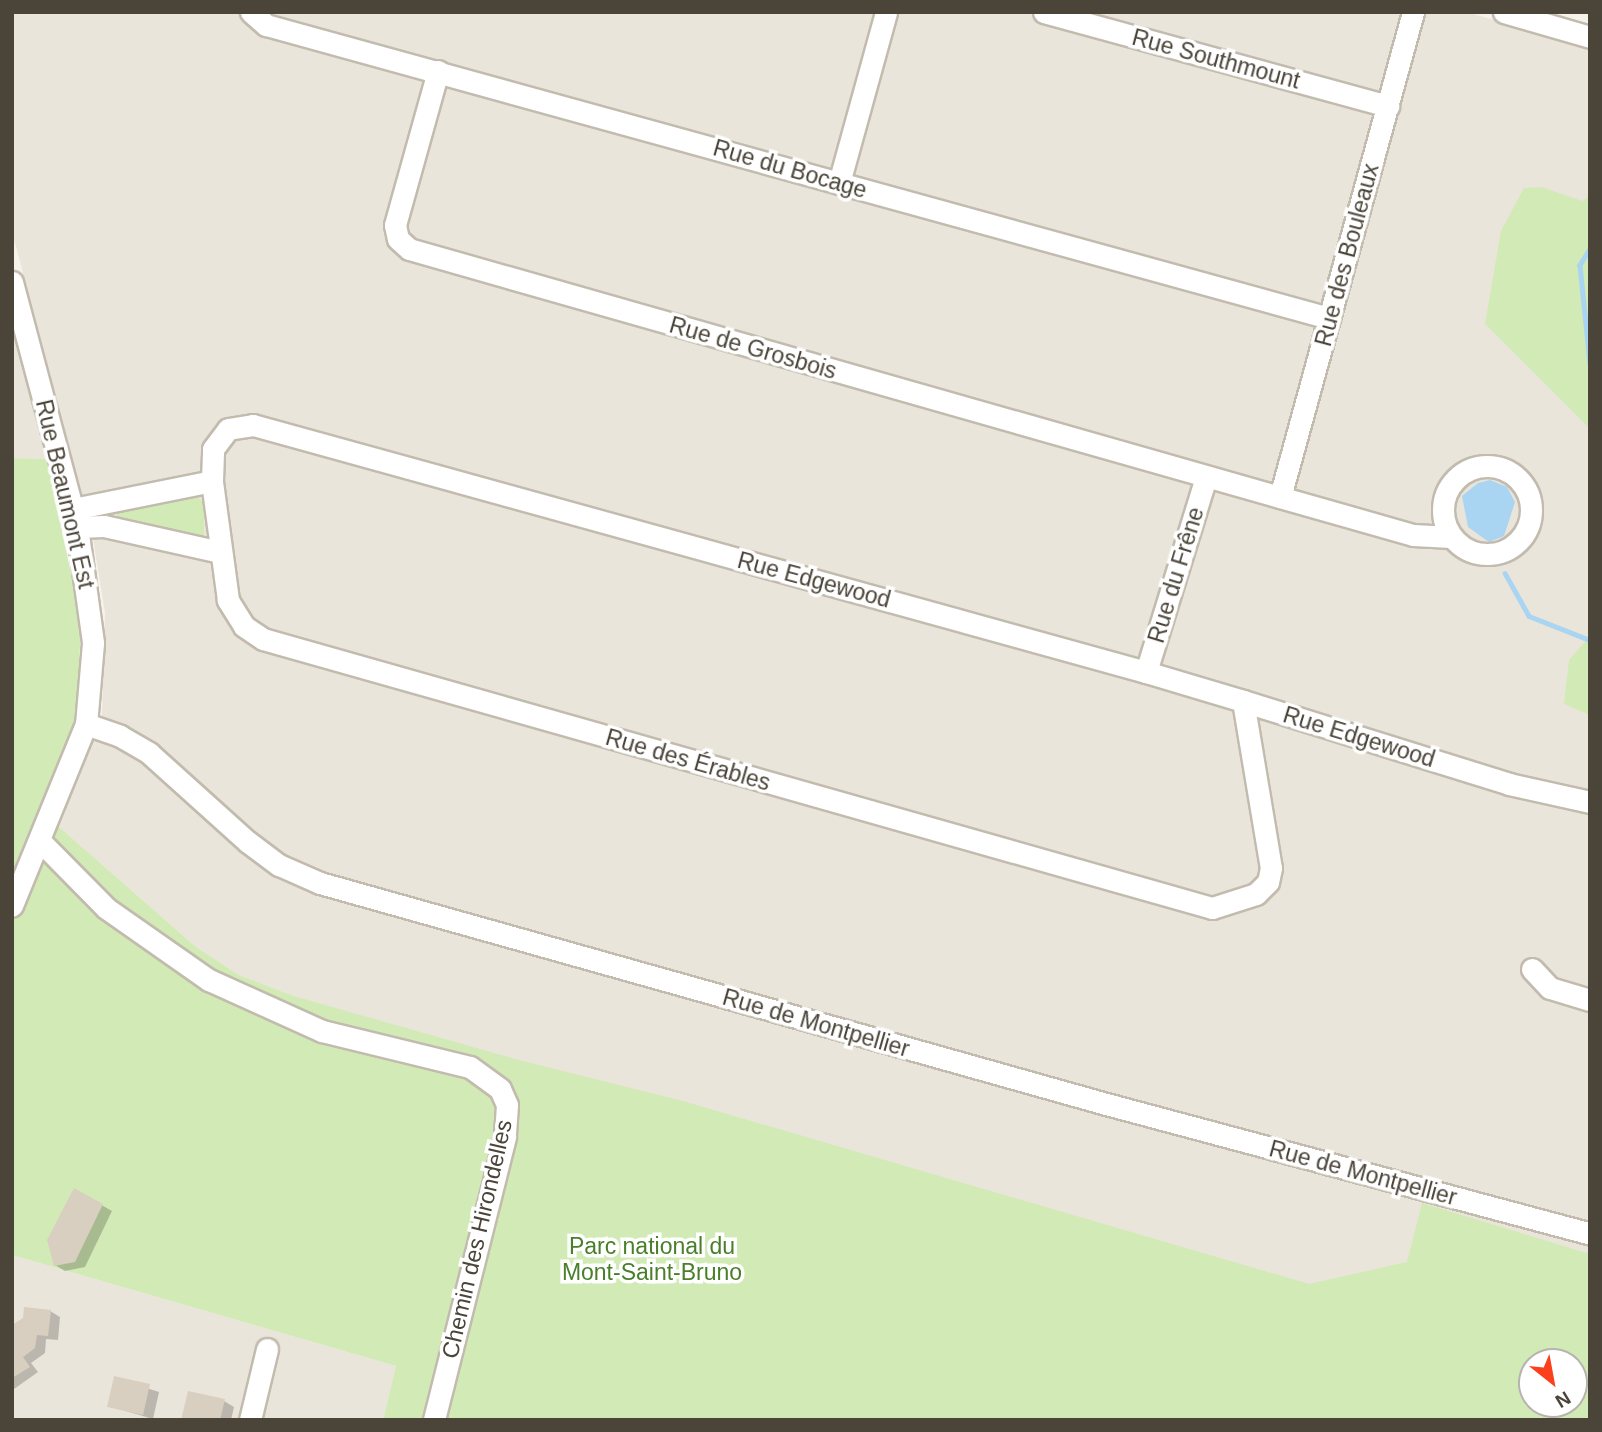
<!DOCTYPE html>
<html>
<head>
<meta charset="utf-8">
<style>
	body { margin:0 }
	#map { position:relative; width:1602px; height:1432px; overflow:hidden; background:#f6f3ec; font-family:Helvetica,sans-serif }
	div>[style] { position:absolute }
	.residential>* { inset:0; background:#eae5da }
	.green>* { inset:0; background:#d2eab5 }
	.water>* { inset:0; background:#a9d4f2 }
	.shadow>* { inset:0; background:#0003 }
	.stream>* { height:4.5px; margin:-2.25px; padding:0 2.25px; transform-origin:2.25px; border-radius:2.25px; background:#a9d4f2 }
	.building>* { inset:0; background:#d8cfc1 }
	.roads { filter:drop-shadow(2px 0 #c2bbae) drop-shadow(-2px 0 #c2bbae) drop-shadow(0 2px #c2bbae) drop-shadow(0 -2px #c2bbae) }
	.minor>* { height:21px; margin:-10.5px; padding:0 10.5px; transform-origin:10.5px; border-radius:10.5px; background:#fff }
	.minor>.ring { margin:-10.5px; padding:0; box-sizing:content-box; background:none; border:21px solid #fff; border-radius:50% }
	span { translate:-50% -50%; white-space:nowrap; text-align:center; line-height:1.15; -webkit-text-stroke:7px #fff; paint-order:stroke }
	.street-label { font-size:23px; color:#4b4439 }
	.park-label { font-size:23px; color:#4a7f2a }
	.frame { position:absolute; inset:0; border:14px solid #4b4439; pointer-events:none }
	.north { position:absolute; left:1518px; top:1348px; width:70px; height:70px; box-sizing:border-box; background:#fff; border:2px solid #b7b4b0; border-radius:50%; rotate:149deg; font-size:19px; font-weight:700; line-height:28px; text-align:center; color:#4b4439 }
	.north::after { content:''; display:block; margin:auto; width:24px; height:32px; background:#fc3f1d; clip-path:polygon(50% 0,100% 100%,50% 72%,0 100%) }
</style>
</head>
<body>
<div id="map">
	<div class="residential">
		<i style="clip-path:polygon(12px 12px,1406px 12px,1423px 17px,1425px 12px,1466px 12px,1590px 47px,1590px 1373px,1574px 1362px,1544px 1362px,294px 996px,239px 975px,196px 947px,59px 827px,102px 714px,105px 613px,93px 539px,13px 235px)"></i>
		<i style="clip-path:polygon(12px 314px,49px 459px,47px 459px,12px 458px)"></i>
		<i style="clip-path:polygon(12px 1255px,396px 1366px,383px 1420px,12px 1420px)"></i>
	</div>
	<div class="green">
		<i style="clip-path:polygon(1542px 187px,1582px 201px,1590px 196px,1590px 429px,1485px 324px,1501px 231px,1524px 188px)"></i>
		<i style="clip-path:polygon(evenodd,12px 458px,47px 459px,81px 621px,77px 714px,42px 812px,196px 947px,239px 975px,294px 996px,515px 1059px,683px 1101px,1309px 1284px,1407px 1262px,1422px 1203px,1590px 1254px,1590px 1420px,383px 1420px,396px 1366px,12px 1255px,12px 458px,1532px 1362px,1574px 1362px,1574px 1404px,1532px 1404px,1532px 1362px)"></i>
		<i style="clip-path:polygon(198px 497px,204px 503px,204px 539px,117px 518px,117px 512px)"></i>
		<i style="clip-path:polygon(1590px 636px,1590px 715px,1564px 704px,1569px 660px)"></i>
	</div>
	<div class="water">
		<i style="clip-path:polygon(1490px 480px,1507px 487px,1515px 502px,1504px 536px,1489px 542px,1468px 527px,1462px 496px,1478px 483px)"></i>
	</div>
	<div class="shadow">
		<i style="clip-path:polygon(75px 1190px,112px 1211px,85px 1267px,65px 1271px,55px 1265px)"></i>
		<i style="clip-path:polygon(50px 1311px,60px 1317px,58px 1340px,46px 1339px,45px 1353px,31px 1363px,38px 1372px,14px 1389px,12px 1327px)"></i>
		<i style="clip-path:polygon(115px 1378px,159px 1392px,153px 1419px,109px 1406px)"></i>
		<i style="clip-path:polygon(224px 1401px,234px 1407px,231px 1420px,183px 1420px)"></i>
	</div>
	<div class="stream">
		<i style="left:1590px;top:249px;width:19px;rotate:122deg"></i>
		<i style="left:1580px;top:265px;width:99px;rotate:84.2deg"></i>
		<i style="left:1505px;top:573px;width:49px;rotate:60.8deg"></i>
		<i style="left:1529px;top:616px;width:66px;rotate:21.5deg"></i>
	</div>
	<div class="building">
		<i style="clip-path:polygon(74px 1188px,103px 1204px,75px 1262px,54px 1266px,47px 1240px)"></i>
		<i style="clip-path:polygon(24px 1307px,51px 1310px,48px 1336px,37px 1335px,35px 1348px,23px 1357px,30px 1367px,12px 1378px,12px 1325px,23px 1318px)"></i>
		<i style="clip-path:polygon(114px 1376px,150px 1384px,143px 1415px,107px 1407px)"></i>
		<i style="clip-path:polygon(188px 1391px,225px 1399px,220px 1420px,181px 1420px)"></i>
	</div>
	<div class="roads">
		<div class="minor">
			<i style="left:251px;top:12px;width:20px;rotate:41deg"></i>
			<i style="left:266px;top:25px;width:1103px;rotate:15.41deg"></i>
			<i style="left:1044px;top:12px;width:357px;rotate:15.3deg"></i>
			<i style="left:1504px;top:12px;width:90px;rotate:16.2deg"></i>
			<i style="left:438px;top:71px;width:160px;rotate:105.6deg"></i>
			<i style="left:395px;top:225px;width:14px;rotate:78deg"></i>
			<i style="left:398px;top:239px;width:15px;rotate:42deg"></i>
			<i style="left:409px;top:249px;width:1044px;rotate:15.9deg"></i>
			<i style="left:1413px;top:535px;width:38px;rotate:3deg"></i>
			<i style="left:839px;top:183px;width:177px;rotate:-74.6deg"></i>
			<i style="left:12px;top:282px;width:253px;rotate:75.1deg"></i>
			<i style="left:77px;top:527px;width:117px;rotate:82.1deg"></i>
			<i style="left:93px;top:643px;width:81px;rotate:94.9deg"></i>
			<i style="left:86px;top:724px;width:196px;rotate:112.2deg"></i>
			<i class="ring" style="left:1443px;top:466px;width:67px;height:67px"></i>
			<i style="left:1280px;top:497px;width:503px;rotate:-74.66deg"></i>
			<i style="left:73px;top:509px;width:142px;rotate:-11.4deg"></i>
			<i style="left:77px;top:527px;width:27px;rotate:-2deg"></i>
			<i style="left:104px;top:526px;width:119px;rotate:12.6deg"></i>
			<i style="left:1146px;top:672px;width:204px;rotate:-72.9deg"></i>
			<i style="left:1243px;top:701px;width:169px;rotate:80.5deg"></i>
			<i style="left:1271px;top:868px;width:14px;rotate:102deg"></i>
			<i style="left:1268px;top:882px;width:17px;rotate:135deg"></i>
			<i style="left:1256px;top:894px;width:46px;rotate:162.3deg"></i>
			<i style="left:1212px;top:908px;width:986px;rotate:-164.17deg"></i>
			<i style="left:263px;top:639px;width:23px;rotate:-146deg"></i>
			<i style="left:244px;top:626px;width:31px;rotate:-122deg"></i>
			<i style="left:228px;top:600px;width:120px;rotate:-97.7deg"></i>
			<i style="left:212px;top:481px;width:32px;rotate:-88deg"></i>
			<i style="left:213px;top:449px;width:25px;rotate:-53deg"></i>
			<i style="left:228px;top:429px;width:25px;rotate:-9deg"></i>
			<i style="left:253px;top:425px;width:927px;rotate:15.46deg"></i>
			<i style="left:1146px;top:672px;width:101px;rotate:16.6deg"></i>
			<i style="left:1243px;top:701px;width:279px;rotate:17.3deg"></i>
			<i style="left:1509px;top:784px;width:83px;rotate:12.5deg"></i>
			<i style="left:86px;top:724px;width:36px;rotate:19deg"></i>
			<i style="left:120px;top:736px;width:34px;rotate:30deg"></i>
			<i style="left:149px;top:753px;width:133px;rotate:42deg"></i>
			<i style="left:248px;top:842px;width:39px;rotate:37deg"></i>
			<i style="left:279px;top:865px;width:45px;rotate:23.7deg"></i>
			<i style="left:320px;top:883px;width:821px;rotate:15.7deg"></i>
			<i style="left:1110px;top:1105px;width:497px;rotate:15deg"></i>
			<i style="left:40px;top:841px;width:94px;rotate:45.4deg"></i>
			<i style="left:106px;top:908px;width:126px;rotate:35deg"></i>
			<i style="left:209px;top:980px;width:124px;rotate:24.3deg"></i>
			<i style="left:322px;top:1031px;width:152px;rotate:13.7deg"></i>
			<i style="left:470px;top:1067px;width:37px;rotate:36deg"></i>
			<i style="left:500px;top:1089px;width:17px;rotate:66deg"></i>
			<i style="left:507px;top:1105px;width:32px;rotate:94deg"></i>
			<i style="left:505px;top:1137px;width:292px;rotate:104.1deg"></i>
			<i style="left:1532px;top:969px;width:26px;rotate:47deg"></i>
			<i style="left:1550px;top:988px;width:42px;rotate:16.7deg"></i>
			<i style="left:250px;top:1420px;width:73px;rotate:-76.5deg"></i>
		</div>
	</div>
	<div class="street-label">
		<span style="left:1216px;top:59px;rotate:15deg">Rue Southmount</span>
		<span style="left:790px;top:169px;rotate:16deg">Rue du Bocage</span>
		<span style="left:1347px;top:255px;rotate:-75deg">Rue des Bouleaux</span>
		<span style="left:753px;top:348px;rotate:16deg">Rue de Grosbois</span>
		<span style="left:65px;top:494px;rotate:77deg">Rue Beaumont Est</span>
		<span style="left:1176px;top:575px;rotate:-73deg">Rue du Frêne</span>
		<span style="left:814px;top:580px;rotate:15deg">Rue Edgewood</span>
		<span style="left:1359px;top:737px;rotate:17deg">Rue Edgewood</span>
		<span style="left:688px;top:760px;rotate:16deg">Rue des Érables</span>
		<span style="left:816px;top:1023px;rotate:16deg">Rue de Montpellier</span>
		<span style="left:1363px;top:1173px;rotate:15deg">Rue de Montpellier</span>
		<span style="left:477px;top:1239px;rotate:-77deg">Chemin des Hirondelles</span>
	</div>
	<div class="park-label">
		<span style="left:652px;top:1259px">Parc national du<br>Mont-Saint-Bruno</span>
	</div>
	<div class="frame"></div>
	<div class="north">N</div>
</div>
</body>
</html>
